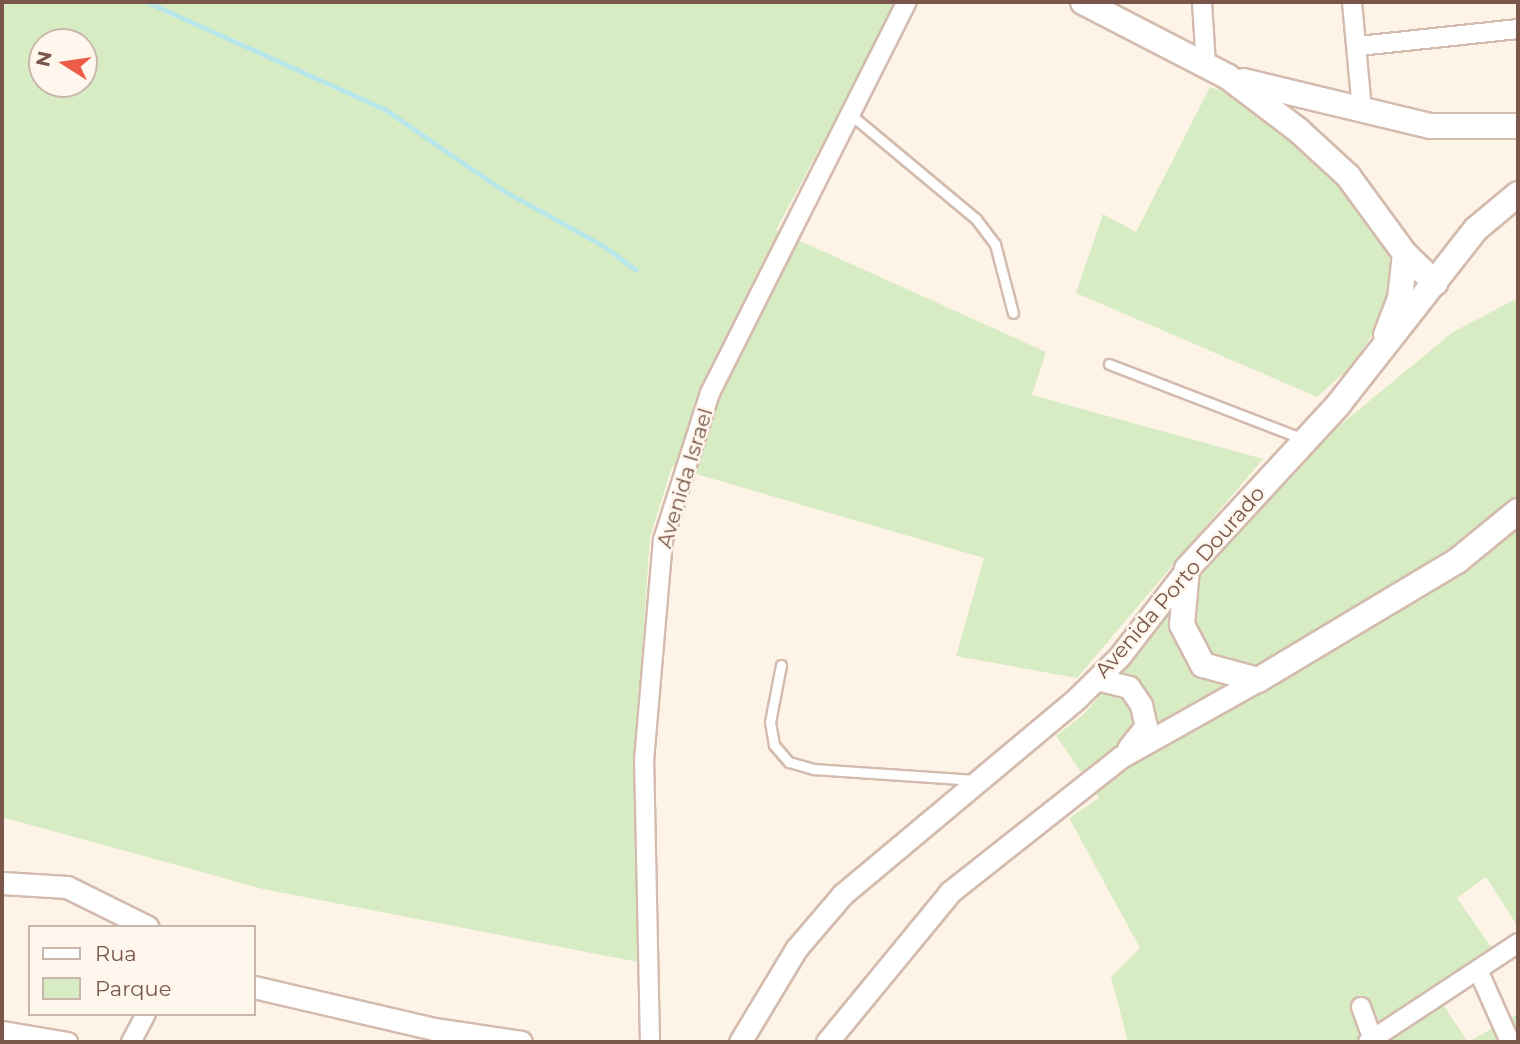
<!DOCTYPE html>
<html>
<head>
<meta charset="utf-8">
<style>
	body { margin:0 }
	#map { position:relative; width:1520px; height:1044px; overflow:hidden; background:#fef3e7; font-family:Montserrat,sans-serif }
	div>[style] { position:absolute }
	.green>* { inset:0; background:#d8ecc4 }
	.stream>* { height:5px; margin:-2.5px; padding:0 2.5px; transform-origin:2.5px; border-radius:2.5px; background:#b9e6e9 }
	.roads { filter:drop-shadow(2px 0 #d3bbae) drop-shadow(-2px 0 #d3bbae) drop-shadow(0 2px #d3bbae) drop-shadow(0 -2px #d3bbae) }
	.service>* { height:9px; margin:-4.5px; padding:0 4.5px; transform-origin:4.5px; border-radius:4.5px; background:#fff }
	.minor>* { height:18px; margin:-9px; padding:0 9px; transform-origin:9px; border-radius:9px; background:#fff }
	.tertiary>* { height:21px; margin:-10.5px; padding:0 10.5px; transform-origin:10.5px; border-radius:10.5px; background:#fff }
	.secondary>* { height:24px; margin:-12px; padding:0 12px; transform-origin:12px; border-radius:12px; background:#fff }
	span { translate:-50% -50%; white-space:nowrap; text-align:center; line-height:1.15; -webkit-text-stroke:5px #fff7ee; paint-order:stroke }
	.street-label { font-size:21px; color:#795649 }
	.frame { position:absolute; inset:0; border:4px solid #795649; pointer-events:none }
	.legend { position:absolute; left:28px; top:925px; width:228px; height:91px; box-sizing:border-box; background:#fff7ee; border:2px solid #c9b7ac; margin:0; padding:9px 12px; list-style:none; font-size:21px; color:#795649 }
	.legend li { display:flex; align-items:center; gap:14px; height:35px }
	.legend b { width:35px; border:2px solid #c9b7ac }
	.north { position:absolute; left:28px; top:28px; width:70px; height:70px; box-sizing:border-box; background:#fff7ee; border:2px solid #c9b7ac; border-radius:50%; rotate:282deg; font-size:19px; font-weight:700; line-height:28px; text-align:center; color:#795649 }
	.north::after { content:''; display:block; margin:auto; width:24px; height:32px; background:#ed5c46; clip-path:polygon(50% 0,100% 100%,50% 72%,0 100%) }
</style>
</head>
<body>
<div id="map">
	<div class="green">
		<i style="clip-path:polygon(evenodd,2px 2px,898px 2px,776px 230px,1046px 352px,1032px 395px,1263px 459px,1077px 678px,956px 656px,984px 558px,672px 467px,650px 537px,644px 626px,640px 730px,648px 964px,263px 889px,2px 817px,2px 2px,42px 42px,84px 42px,84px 84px,42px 84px,42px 42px)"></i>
		<i style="clip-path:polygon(1210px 87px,1238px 96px,1300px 149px,1355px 201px,1393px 259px,1386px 312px,1353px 365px,1317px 397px,1076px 293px,1103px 214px,1136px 232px)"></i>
		<i style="clip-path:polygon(1518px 298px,1518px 927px,1486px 877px,1457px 898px,1494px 951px,1438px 997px,1468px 1042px,1518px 1014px,1518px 1042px,1128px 1042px,1111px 977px,1140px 948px,1069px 818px,1099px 798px,1056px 736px,1084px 714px,1300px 458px,1453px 332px)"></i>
	</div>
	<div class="stream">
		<i style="left:147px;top:2px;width:262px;rotate:24.3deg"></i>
		<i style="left:386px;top:110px;width:143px;rotate:34.5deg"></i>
		<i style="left:504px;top:191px;width:112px;rotate:28.9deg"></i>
		<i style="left:602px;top:245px;width:42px;rotate:36.3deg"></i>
	</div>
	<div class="roads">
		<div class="service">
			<i style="left:850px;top:114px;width:164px;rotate:39.8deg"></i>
			<i style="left:976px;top:219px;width:31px;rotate:53deg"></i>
			<i style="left:995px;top:244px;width:71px;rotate:75.4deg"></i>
			<i style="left:1109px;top:364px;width:208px;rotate:21.1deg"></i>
			<i style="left:781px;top:665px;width:58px;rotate:100.9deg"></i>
			<i style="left:770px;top:722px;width:23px;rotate:80deg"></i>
			<i style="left:774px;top:745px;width:23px;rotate:49deg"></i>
			<i style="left:789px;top:762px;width:26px;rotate:16deg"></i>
			<i style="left:814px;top:769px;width:161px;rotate:3.9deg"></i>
		</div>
		<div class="minor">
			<i style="left:1202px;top:2px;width:63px;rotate:86.4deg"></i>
			<i style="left:1352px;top:2px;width:108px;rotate:84.7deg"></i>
			<i style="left:1359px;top:46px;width:160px;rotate:-6.1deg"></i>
			<i style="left:1478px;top:970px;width:79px;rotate:66deg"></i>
			<i style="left:1361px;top:1007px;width:37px;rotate:70deg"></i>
			<i style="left:2px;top:1031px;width:67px;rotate:9.5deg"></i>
			<i style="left:131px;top:1042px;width:32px;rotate:-62deg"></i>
			<i style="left:650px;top:1042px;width:281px;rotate:-91.2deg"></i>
			<i style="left:644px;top:761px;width:222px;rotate:-85.1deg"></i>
			<i style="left:663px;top:540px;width:154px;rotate:-72.3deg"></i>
			<i style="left:710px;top:393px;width:438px;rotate:-63.3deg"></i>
			<i style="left:1368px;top:1042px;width:180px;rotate:-33.4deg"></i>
		</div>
		<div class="tertiary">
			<i style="left:1097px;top:679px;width:33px;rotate:14deg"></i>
			<i style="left:1129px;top:687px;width:22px;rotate:56deg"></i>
			<i style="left:1141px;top:705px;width:22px;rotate:77deg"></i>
			<i style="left:1146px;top:726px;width:28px;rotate:129deg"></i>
			<i style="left:2px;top:883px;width:65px;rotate:3.5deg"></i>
			<i style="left:67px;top:887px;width:90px;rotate:26.3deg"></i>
			<i style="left:254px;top:987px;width:185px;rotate:13.1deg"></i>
			<i style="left:434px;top:1029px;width:88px;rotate:8.5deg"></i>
			<i style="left:740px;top:1042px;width:109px;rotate:-58.9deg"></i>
			<i style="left:796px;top:949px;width:72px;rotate:-49.5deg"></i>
			<i style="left:843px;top:894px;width:304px;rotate:-39.9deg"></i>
			<i style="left:1076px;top:699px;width:60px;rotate:-44.3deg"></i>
			<i style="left:1119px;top:657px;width:111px;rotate:-52.3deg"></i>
			<i style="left:827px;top:1042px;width:194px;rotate:-50.6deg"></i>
			<i style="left:950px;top:892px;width:218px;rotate:-38.3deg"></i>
			<i style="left:1121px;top:757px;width:157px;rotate:-29.3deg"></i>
		</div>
		<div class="secondary">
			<i style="left:1083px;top:2px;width:163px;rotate:27.3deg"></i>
			<i style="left:1228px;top:77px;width:88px;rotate:37.1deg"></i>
			<i style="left:1298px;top:130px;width:68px;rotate:42.6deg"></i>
			<i style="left:1348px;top:176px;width:97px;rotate:53.8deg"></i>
			<i style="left:1405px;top:254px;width:42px;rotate:44deg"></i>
			<i style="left:1243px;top:81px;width:193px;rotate:13.5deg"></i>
			<i style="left:1431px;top:126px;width:87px"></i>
			<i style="left:1518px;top:194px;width:55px;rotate:140.2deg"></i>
			<i style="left:1476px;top:229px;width:222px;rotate:128.1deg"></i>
			<i style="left:1339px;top:404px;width:224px;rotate:132.7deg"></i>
			<i style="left:1187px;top:569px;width:56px;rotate:95.1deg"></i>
			<i style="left:1182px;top:625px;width:45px;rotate:62.3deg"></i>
			<i style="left:1203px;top:665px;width:57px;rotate:15.3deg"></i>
			<i style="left:1258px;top:680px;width:232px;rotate:-30.9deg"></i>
			<i style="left:1457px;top:561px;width:79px;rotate:-39.3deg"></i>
			<i style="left:1386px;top:335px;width:40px;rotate:-69deg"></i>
			<i style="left:1400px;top:298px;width:44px;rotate:-83.5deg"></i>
		</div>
	</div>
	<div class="street-label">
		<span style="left:685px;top:478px;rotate:-73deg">Avenida Israel</span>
		<span style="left:1180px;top:582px;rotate:-49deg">Avenida Porto Dourado</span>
	</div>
	<div class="frame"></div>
	<ul class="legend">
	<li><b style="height:9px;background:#fff"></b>Rua</li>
	<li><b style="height:19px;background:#d8ecc4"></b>Parque</li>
	</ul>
	<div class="north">N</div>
</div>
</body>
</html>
